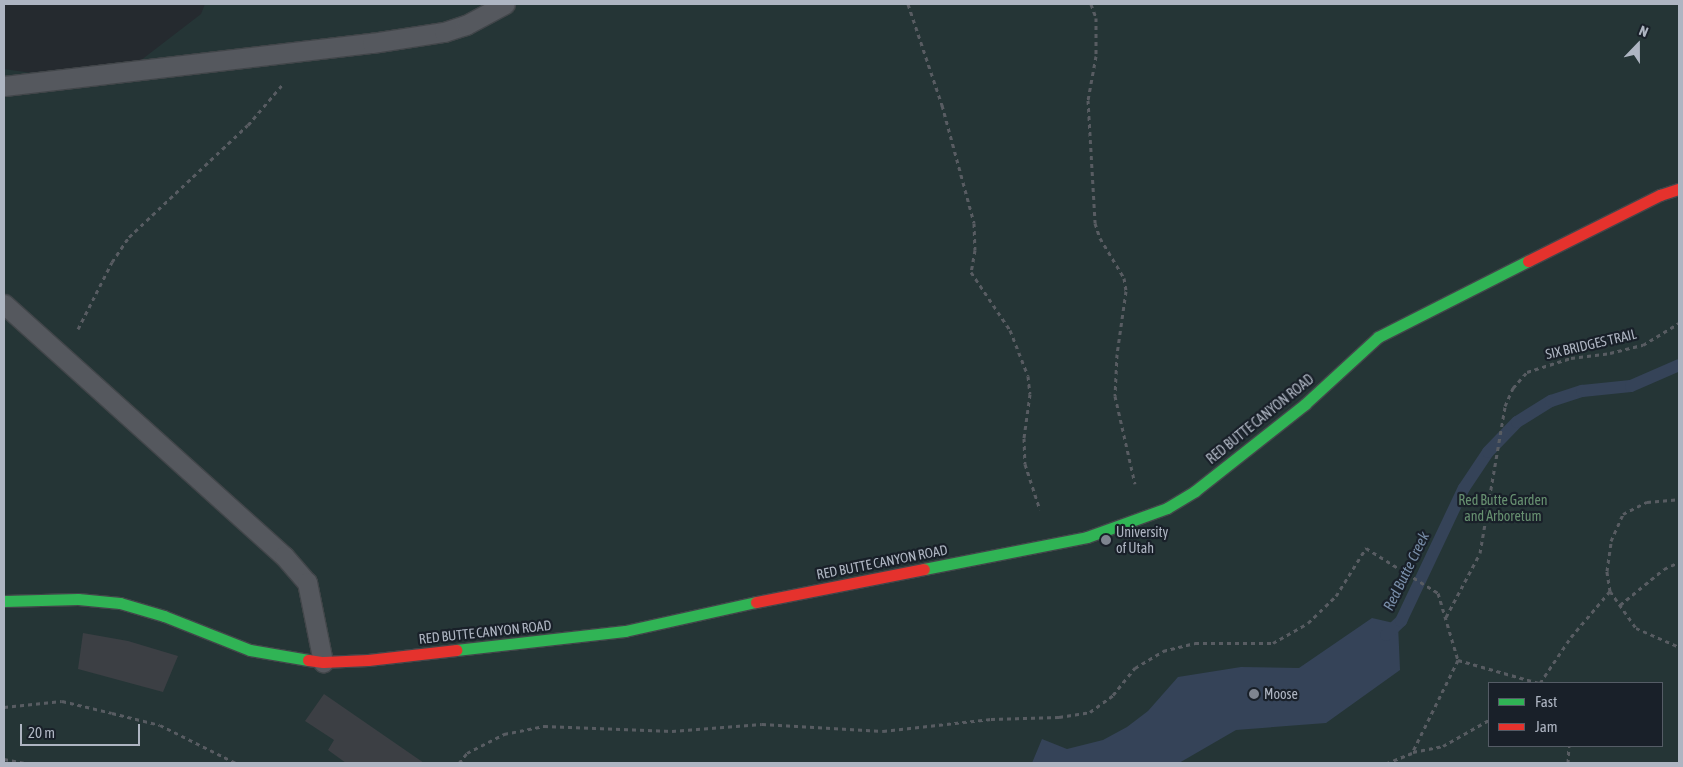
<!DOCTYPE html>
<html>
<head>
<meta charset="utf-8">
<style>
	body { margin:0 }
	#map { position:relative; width:1683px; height:767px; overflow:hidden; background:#252a2f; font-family:"Asap Condensed",sans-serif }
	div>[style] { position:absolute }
	.green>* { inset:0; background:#253536 }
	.water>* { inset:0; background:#354358 }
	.stream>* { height:12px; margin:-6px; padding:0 6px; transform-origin:6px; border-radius:6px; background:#354358 }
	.building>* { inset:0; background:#3c3f44 }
	.path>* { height:3px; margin-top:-1.5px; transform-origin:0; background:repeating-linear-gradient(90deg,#585c62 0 4px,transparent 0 8px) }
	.roads { filter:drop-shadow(1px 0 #42464a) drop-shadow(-1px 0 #42464a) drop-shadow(0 1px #42464a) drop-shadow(0 -1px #42464a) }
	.lane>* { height:19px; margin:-9.5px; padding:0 9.5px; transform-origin:9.5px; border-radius:9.5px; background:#55585e }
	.fast>* { height:11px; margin:-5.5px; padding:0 5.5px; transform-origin:5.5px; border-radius:5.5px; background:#30b455 }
	.jam>* { height:11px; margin:-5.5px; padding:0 5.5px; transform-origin:5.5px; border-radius:5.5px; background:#e5322d }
	.dots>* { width:14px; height:14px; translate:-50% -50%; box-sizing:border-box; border:2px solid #192029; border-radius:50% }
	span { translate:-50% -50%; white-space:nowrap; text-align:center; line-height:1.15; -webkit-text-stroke:4.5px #192029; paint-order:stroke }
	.street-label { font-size:14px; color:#aeb5c2 }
	.park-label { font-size:14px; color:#679070 }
	.poi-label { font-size:14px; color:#aeb5c2 }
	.left { translate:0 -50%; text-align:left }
	.water-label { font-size:15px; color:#788da8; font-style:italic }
	.frame { position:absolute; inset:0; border:5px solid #aeb5c2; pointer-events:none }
	.legend { position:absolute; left:1488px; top:682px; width:175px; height:65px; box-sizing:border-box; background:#192029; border:1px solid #555c66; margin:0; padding:6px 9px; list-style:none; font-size:15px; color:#aeb5c2 }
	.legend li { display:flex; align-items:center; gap:10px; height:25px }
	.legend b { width:25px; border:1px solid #555c66 }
	.north { position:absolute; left:1613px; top:20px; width:50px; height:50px; -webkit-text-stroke:4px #192029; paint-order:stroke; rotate:22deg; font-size:14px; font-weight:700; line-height:20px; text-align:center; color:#aeb5c2 }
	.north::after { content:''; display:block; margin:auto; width:18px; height:22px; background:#aeb5c2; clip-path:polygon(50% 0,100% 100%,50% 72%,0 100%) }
	.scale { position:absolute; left:20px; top:724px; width:120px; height:22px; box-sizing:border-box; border:2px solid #aeb5c2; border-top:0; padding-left:6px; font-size:15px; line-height:18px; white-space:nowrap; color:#aeb5c2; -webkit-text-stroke:4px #192029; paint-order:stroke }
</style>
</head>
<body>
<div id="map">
	<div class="green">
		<i style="clip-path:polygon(evenodd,205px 4px,1679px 4px,1679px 763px,4px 763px,4px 69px,110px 84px,201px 14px,205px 4px,1489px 683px,1662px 683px,1662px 746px,1489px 746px,1489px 683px)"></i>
	</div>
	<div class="water">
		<i style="clip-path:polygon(1372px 618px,1398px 624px,1400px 670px,1326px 723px,1236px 730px,1179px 763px,1032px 763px,1042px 739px,1067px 749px,1103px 740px,1127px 727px,1148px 711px,1178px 677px,1241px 667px,1299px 668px)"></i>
	</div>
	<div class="stream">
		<i style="left:1386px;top:635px;width:21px;rotate:-43deg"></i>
		<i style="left:1401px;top:621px;width:147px;rotate:-64.7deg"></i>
		<i style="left:1464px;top:488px;width:43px;rotate:-56.3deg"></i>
		<i style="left:1488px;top:452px;width:42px;rotate:-46deg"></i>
		<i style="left:1517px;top:422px;width:40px;rotate:-32deg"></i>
		<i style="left:1551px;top:401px;width:33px;rotate:-18deg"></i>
		<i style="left:1582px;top:391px;width:49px;rotate:-5.8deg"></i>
		<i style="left:1631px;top:386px;width:52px;rotate:-23.6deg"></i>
	</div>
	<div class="building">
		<i style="clip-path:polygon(83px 633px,128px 641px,178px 656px,163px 692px,78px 669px)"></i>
		<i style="clip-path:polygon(324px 694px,424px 763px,346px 763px,328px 750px,334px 740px,305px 721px)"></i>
	</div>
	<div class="path">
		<i style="left:908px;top:4px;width:107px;rotate:71.4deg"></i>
		<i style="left:942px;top:105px;width:122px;rotate:74.8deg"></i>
		<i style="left:974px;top:223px;width:27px;rotate:88deg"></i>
		<i style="left:975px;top:250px;width:22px;rotate:100deg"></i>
		<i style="left:971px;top:272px;width:70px;rotate:56.1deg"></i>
		<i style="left:1010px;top:330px;width:49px;rotate:68.6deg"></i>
		<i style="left:1028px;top:376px;width:18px;rotate:84deg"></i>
		<i style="left:1030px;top:394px;width:44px;rotate:97.8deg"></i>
		<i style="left:1024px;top:438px;width:26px;rotate:88deg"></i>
		<i style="left:1025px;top:464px;width:48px;rotate:71.9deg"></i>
		<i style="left:1091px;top:4px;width:15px;rotate:70deg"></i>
		<i style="left:1096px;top:18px;width:38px;rotate:90deg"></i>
		<i style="left:1096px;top:56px;width:45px;rotate:100.3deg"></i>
		<i style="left:1088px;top:100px;width:123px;rotate:86.7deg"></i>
		<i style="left:1095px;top:223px;width:16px;rotate:72deg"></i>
		<i style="left:1100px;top:238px;width:47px;rotate:59deg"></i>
		<i style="left:1124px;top:278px;width:13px;rotate:81deg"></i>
		<i style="left:1126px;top:291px;width:64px;rotate:98.1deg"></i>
		<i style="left:1117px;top:354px;width:42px;rotate:92.7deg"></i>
		<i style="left:1115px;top:396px;width:90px;rotate:77.2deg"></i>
		<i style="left:78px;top:329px;width:75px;rotate:-63.1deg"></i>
		<i style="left:112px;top:262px;width:30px;rotate:-56deg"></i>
		<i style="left:129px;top:237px;width:163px;rotate:-43.3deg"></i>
		<i style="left:248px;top:125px;width:52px;rotate:-49.6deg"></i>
		<i style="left:1610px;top:591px;width:20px;rotate:-99deg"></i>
		<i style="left:1607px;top:571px;width:30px;rotate:-82deg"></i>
		<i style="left:1611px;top:541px;width:30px;rotate:-66deg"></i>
		<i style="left:1623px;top:514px;width:27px;rotate:-27deg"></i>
		<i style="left:1647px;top:502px;width:32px;rotate:-5deg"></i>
		<i style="left:1620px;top:605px;width:57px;rotate:-39.3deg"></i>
		<i style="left:1664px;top:569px;width:17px;rotate:-25deg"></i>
		<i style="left:1446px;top:617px;width:72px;rotate:-62deg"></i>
		<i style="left:1480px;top:553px;width:149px;rotate:-80.3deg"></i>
		<i style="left:1505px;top:406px;width:20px;rotate:-66deg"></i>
		<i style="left:1513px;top:388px;width:21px;rotate:-49deg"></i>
		<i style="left:1527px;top:372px;width:46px;rotate:-17.7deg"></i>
		<i style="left:1571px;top:358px;width:39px;rotate:-7deg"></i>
		<i style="left:1610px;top:353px;width:34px;rotate:-14deg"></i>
		<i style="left:1643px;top:345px;width:42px;rotate:-31.4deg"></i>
		<i style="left:1458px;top:660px;width:84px;rotate:15.9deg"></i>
		<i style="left:1540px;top:683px;width:55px;rotate:-56deg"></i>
		<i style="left:1571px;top:637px;width:60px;rotate:-49.7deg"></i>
		<i style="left:1610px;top:591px;width:45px;rotate:54.9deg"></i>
		<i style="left:1636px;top:628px;width:47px;rotate:23.8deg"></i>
		<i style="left:4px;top:707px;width:58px;rotate:-5.9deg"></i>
		<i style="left:62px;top:701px;width:51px;rotate:13.5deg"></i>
		<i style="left:112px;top:713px;width:49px;rotate:14deg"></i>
		<i style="left:160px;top:725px;width:85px;rotate:26.6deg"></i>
		<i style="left:1413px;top:752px;width:31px;rotate:-11deg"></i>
		<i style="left:1443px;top:746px;width:53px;rotate:-29.5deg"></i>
		<i style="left:4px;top:759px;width:20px;rotate:11deg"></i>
		<i style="left:459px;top:763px;width:13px;rotate:-51deg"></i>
		<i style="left:467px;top:753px;width:42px;rotate:-27.2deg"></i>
		<i style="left:504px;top:734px;width:41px;rotate:-11.3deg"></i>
		<i style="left:544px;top:726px;width:128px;rotate:2.2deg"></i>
		<i style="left:672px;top:731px;width:90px;rotate:-4.4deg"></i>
		<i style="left:762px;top:724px;width:121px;rotate:3.3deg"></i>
		<i style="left:883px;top:731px;width:109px;rotate:-6.3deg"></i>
		<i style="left:991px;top:719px;width:68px;rotate:-1.7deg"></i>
		<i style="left:1059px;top:717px;width:31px;rotate:-9deg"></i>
		<i style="left:1090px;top:712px;width:29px;rotate:-36deg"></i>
		<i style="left:1113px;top:695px;width:35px;rotate:-51deg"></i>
		<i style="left:1135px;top:668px;width:33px;rotate:-31deg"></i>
		<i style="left:1163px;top:651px;width:33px;rotate:-14deg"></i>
		<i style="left:1195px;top:643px;width:78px"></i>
		<i style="left:1273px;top:643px;width:40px;rotate:-29.7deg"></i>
		<i style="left:1308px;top:623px;width:39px;rotate:-44deg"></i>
		<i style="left:1336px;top:596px;width:57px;rotate:-58deg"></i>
		<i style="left:1366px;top:548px;width:85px;rotate:32deg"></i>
		<i style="left:1438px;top:593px;width:70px;rotate:73.4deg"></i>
		<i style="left:1458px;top:660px;width:104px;rotate:116.3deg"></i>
		<i style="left:1412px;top:753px;width:27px;rotate:158deg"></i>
		<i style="left:1568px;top:763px;width:17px;rotate:-87deg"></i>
	</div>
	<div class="roads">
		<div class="lane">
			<i style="left:4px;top:86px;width:371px;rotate:-6.7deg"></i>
			<i style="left:372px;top:43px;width:73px;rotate:-8.7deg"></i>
			<i style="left:444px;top:32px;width:23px;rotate:-18deg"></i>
			<i style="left:466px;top:25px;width:44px;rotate:-28.3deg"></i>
			<i style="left:4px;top:304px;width:377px;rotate:42deg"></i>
			<i style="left:284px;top:556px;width:35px;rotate:49deg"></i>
			<i style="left:307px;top:582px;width:82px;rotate:78.7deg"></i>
		</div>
		<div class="fast">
			<i style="left:924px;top:569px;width:166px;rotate:-11.1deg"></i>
			<i style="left:1087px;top:537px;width:85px;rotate:-19.9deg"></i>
			<i style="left:1167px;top:508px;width:33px;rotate:-31deg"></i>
			<i style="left:1195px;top:491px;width:140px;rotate:-38.3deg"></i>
			<i style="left:1305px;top:404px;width:99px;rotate:-42.5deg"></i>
			<i style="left:1378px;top:337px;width:168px;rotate:-26.9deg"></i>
			<i style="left:4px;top:601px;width:74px;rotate:-1.5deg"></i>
			<i style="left:78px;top:599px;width:42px;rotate:5.4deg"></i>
			<i style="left:120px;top:603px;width:46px;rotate:16.5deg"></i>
			<i style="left:164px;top:616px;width:92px;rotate:21.6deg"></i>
			<i style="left:250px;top:650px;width:59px;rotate:9.8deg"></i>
			<i style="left:456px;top:650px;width:170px;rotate:-6.4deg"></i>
			<i style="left:625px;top:631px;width:134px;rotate:-12.5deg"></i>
		</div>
		<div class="jam">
			<i style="left:1528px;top:261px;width:148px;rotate:-26.6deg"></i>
			<i style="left:1660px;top:195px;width:20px;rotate:-18deg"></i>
			<i style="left:756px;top:602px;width:171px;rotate:-11.1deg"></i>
			<i style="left:308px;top:660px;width:15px;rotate:8deg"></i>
			<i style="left:323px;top:662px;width:45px;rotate:-2.5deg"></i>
			<i style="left:368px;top:660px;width:89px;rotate:-6.5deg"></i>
		</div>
	</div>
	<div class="dots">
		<i style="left:1106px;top:540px;background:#7e848f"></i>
		<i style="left:1254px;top:694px;background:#7e848f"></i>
	</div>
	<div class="street-label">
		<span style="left:1591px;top:344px;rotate:-13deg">SIX BRIDGES TRAIL</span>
		<span style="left:1260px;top:419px;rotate:-39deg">RED BUTTE CANYON ROAD</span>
		<span style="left:882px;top:562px;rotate:-11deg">RED BUTTE CANYON ROAD</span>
		<span style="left:485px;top:632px;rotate:-6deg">RED BUTTE CANYON ROAD</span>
	</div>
	<div class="park-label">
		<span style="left:1503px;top:508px">Red Butte Garden<br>and Arboretum</span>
	</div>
	<div class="poi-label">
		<span class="left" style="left:1116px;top:540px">University<br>of Utah</span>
		<span class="left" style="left:1264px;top:694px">Moose</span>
	</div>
	<div class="water-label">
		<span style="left:1406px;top:571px;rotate:-64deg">Red Butte Creek</span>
	</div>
	<div class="frame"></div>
	<ul class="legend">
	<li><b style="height:6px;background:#30b455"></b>Fast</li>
	<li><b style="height:6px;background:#e5322d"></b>Jam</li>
	</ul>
	<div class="north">N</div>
	<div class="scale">20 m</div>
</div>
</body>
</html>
